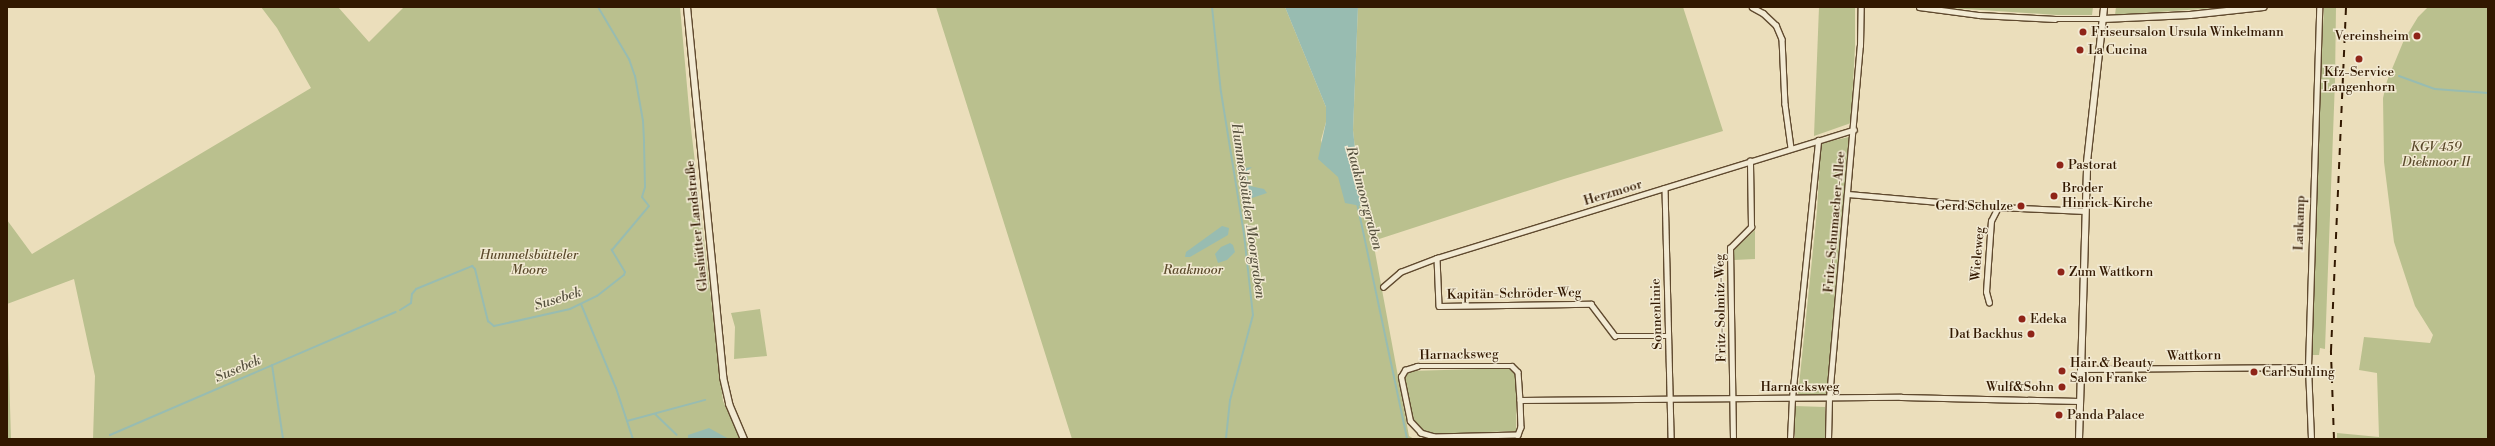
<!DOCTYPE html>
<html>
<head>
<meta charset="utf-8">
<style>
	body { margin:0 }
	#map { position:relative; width:2495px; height:446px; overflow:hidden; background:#ebdebb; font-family:"Libre Bodoni",serif }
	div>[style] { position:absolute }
	.green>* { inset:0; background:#bac08e }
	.water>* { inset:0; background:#98bcb1 }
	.stream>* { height:2px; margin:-1px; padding:0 1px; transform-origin:1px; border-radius:1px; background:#98bcb1 }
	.roads { filter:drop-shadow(1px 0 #604a2f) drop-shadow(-1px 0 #604a2f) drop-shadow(0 1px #604a2f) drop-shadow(0 -1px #604a2f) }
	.minor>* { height:4.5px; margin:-2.25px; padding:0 2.25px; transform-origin:2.25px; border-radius:2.25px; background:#f2ead3 }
	.tertiary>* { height:6px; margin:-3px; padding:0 3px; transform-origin:3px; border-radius:3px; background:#f2ead3 }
	.rail>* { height:2px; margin-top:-1px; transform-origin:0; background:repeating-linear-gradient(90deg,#321800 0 7px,transparent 0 14px) }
	.dots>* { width:11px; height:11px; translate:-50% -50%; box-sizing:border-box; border:2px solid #f2ead3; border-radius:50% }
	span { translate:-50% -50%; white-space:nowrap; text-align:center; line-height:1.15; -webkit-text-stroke:3px #f2ead3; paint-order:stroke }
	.poi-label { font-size:13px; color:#321800 }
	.left { translate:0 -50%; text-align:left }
	.right { translate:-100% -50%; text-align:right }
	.park-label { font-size:13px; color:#5b4a2b; font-style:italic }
	.street-label { font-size:13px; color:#321800 }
	.water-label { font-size:14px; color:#56513e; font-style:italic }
	.frame { position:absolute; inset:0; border:8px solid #321800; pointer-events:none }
</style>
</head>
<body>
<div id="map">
	<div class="green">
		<i style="clip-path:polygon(261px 7px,338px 7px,369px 42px,404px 7px,680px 7px,690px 120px,723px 401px,741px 439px,93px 439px,95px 376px,74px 279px,7px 304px,11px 439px,7px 439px,7px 220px,32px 254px,311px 88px,277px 28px)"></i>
		<i style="clip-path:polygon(936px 7px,1285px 7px,1326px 107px,1326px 122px,1321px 140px,1328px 166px,1341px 172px,1361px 206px,1353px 130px,1358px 7px,1683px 7px,1723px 131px,1564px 179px,1373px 241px,1409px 436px,1414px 439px,1072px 439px)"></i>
		<i style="clip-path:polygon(1819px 7px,1855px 7px,1855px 46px,1851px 123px,1814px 136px)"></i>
		<i style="clip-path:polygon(1935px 7px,2093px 7px,2092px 15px,2057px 15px)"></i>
		<i style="clip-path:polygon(2116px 7px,2231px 7px,2115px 15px)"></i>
		<i style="clip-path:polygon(2324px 7px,2336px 7px,2335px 81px,2325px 349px,2320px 348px,2319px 355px,2311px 355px,2315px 186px)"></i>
		<i style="clip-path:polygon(2428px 7px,2488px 7px,2488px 439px,2337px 439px,2337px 433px,2379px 437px,2377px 373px,2359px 370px,2364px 337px,2430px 343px,2433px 335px,2415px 306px,2394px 242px,2384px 162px,2383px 98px,2387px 81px,2404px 40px,2418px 17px)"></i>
		<i style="clip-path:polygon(1849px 137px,1843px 234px,1828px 396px,1798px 395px,1817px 211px,1821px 143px)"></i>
		<i style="clip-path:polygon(1755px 230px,1755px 259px,1734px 260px,1734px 250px)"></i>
		<i style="clip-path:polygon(760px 309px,767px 356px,734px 359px,735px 327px,731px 313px)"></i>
		<i style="clip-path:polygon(1513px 368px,1517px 376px,1516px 431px,1435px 434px,1423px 431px,1413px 421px,1404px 379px,1409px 371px)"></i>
		<i style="clip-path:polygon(1795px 406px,1825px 407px,1825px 439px,1795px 439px)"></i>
	</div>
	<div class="water">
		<i style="clip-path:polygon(1285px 7px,1358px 7px,1353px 130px,1361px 206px,1345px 203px,1338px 177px,1318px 159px,1326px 122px,1326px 107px)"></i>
		<i style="clip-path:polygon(1252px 167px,1246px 172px,1250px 186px,1264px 189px,1267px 193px,1249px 199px,1248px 214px,1245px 213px,1242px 172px,1245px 168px)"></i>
		<i style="clip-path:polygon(1222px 226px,1229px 228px,1228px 235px,1190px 257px,1185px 257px,1186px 252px)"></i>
		<i style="clip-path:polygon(1230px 243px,1233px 245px,1235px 252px,1227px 260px,1218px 263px,1215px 254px,1221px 247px)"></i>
		<i style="clip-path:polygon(709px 428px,729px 439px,688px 439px,688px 435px)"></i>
	</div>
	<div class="stream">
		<i style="left:598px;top:7px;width:61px;rotate:59.2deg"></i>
		<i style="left:629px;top:59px;width:18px;rotate:71deg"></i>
		<i style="left:635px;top:76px;width:46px;rotate:79.9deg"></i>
		<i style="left:643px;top:121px;width:21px;rotate:87deg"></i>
		<i style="left:1212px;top:7px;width:85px;rotate:84deg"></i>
		<i style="left:1221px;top:92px;width:144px;rotate:80.8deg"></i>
		<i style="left:1244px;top:234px;width:81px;rotate:83.7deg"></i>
		<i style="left:1253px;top:315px;width:88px;rotate:105.1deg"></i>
		<i style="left:1230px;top:400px;width:39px;rotate:96deg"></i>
		<i style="left:2399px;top:76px;width:38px;rotate:20deg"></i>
		<i style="left:2435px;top:89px;width:53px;rotate:4.3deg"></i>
		<i style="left:1357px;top:203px;width:241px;rotate:78deg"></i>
		<i style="left:581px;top:304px;width:91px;rotate:67.4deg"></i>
		<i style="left:616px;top:388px;width:54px;rotate:71.6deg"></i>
		<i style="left:400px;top:310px;width:13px;rotate:-32deg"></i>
		<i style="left:411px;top:303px;width:9px;rotate:-84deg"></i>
		<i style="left:412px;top:294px;width:6px;rotate:-51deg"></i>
		<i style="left:416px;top:289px;width:61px;rotate:-22.3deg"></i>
		<i style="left:472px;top:266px;width:4px;rotate:45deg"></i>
		<i style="left:475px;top:269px;width:54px;rotate:76deg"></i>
		<i style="left:488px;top:321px;width:8px;rotate:40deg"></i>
		<i style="left:494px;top:326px;width:78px;rotate:-12.6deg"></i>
		<i style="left:570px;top:309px;width:30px;rotate:-26deg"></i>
		<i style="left:597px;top:296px;width:34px;rotate:-38deg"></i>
		<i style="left:624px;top:275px;width:3px;rotate:-72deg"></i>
		<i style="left:625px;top:272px;width:26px;rotate:-121deg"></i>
		<i style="left:612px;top:250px;width:57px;rotate:-49.9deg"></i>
		<i style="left:649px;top:206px;width:11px;rotate:-128deg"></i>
		<i style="left:642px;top:197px;width:10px;rotate:-73deg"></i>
		<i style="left:645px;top:187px;width:44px;rotate:-91.3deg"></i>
		<i style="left:272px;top:365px;width:75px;rotate:81.5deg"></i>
		<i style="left:655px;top:414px;width:30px;rotate:44deg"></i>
		<i style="left:627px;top:421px;width:81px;rotate:-15.1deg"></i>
		<i style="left:110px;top:435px;width:311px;rotate:-23.3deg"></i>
	</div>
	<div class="roads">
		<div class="minor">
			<i style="left:1752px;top:7px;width:13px;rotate:29deg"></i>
			<i style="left:1763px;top:13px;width:18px;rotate:43deg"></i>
			<i style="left:1776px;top:25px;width:15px;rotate:67deg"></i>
			<i style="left:1782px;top:39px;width:65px;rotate:87.4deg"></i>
			<i style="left:1785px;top:104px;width:44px;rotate:82.2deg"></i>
			<i style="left:1919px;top:7px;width:61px;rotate:7.6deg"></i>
			<i style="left:1979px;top:15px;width:76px;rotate:3deg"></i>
			<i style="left:2055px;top:19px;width:48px"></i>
			<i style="left:1665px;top:188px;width:251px;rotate:88.6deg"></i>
			<i style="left:1848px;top:194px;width:151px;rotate:5deg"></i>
			<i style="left:1998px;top:207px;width:87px;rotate:2.6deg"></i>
			<i style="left:1437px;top:258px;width:48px;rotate:87.6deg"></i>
			<i style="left:1439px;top:306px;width:152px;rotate:-0.8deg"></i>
			<i style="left:1591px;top:304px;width:40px;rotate:53deg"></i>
			<i style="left:1615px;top:336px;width:53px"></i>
			<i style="left:1383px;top:287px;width:23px;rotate:-41deg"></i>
			<i style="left:1400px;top:272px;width:40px;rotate:-21deg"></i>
			<i style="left:1437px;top:258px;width:436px;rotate:-17.1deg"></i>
			<i style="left:1989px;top:303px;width:11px;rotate:-105deg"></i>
			<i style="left:1986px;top:292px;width:71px;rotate:-86deg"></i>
			<i style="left:1991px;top:221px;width:16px;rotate:-63deg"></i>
			<i style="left:2080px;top:369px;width:228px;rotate:-0.5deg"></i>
			<i style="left:1520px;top:400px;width:27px;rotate:88deg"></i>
			<i style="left:1521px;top:427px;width:9px;rotate:111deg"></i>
			<i style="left:1518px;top:435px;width:84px;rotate:178.6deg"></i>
			<i style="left:1434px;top:437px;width:14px;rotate:-163deg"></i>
			<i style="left:1421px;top:433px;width:16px;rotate:-133deg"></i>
			<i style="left:1410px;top:421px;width:45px;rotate:-101.6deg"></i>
			<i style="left:1401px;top:377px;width:8px;rotate:-60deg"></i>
			<i style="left:1405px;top:370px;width:13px;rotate:-18deg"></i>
			<i style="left:1417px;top:366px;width:95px"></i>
			<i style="left:1512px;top:366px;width:8px;rotate:45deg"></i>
			<i style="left:1518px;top:372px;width:28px;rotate:86deg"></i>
			<i style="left:1520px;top:400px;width:381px;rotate:-0.5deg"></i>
			<i style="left:1901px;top:397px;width:178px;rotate:1.3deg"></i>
			<i style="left:1733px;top:439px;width:191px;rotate:-90.9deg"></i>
			<i style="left:1730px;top:248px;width:30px;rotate:-45deg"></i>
			<i style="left:1751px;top:227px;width:66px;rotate:-90.9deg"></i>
			<i style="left:1790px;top:439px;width:41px;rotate:-87.2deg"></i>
			<i style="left:1792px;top:398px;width:259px;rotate:-84.2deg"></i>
			<i style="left:1828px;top:439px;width:41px;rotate:-88.6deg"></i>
			<i style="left:1829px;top:398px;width:353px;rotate:-85deg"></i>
			<i style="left:1860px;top:46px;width:39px;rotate:-89deg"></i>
			<i style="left:2311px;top:439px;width:72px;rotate:-92.4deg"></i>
			<i style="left:2308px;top:367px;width:360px;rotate:-88.2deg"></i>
		</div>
		<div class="tertiary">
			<i style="left:687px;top:7px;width:372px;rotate:84.4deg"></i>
			<i style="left:723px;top:377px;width:28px;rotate:77deg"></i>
			<i style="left:729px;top:404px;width:38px;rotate:67deg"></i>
			<i style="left:2103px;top:19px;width:87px;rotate:-2.6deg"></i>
			<i style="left:2190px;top:15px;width:74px;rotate:-6.2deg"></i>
			<i style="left:2079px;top:439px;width:277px;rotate:-88.3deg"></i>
			<i style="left:2087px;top:162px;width:156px;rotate:-83.7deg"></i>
		</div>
	</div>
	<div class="rail">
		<i style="left:2334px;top:439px;width:88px;rotate:-92deg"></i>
		<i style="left:2331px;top:351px;width:344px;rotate:-87.5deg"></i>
	</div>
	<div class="dots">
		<i style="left:2083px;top:32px;background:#8f2418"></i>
		<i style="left:2417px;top:36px;background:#8f2418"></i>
		<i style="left:2080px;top:50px;background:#8f2418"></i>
		<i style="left:2359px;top:59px;background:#8f2418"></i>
		<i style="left:2060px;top:165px;background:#8f2418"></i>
		<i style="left:2054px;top:196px;background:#8f2418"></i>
		<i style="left:2021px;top:206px;background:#8f2418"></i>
		<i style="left:2061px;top:272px;background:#8f2418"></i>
		<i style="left:2022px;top:319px;background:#8f2418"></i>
		<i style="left:2031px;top:334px;background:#8f2418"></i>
		<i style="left:2062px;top:371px;background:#8f2418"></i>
		<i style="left:2254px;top:372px;background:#8f2418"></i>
		<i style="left:2062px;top:387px;background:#8f2418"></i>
		<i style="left:2059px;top:415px;background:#8f2418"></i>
	</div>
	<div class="poi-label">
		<span class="left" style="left:2091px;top:32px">Friseursalon Ursula Winkelmann</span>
		<span class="right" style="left:2409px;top:36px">Vereinsheim</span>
		<span class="left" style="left:2088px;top:50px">La Cucina</span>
		<span style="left:2359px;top:80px">Kfz-Service<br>Langenhorn</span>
		<span class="left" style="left:2068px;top:165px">Pastorat</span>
		<span class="left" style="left:2062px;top:196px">Broder<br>Hinrick-Kirche</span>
		<span class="right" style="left:2013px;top:206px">Gerd Schulze</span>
		<span class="left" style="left:2069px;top:272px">Zum Wattkorn</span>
		<span class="left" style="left:2030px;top:319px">Edeka</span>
		<span class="right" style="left:2023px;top:334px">Dat Backhus</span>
		<span class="left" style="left:2070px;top:371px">Hair &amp; Beauty<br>Salon Franke</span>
		<span class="left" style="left:2262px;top:372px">Carl Suhling</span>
		<span class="right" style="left:2054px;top:387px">Wulf&amp;Sohn</span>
		<span class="left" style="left:2067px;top:415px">Panda Palace</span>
	</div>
	<div class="park-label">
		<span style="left:2436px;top:155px">KGV 459<br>Diekmoor II</span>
		<span style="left:529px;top:263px">Hummelsbütteler<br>Moore</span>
		<span style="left:1193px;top:270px">Raakmoor</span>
	</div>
	<div class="street-label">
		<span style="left:1613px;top:193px;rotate:-17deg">Herzmoor</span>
		<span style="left:1835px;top:222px;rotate:-85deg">Fritz-Schumacher-Allee</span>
		<span style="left:2300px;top:223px;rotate:-88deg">Laukamp</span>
		<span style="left:697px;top:226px;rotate:-96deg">Glashütter Landstraße</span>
		<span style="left:1978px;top:254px;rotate:-85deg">Wieleweg</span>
		<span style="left:1514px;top:294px;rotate:-1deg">Kapitän-Schröder-Weg</span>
		<span style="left:1721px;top:308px;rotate:-91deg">Fritz-Solmitz-Weg</span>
		<span style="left:1657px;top:314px;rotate:-92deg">Sonnenlinie</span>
		<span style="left:1459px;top:355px;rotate:-1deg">Harnacksweg</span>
		<span style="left:2194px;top:356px;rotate:-1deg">Wattkorn</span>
		<span style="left:1800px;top:387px">Harnacksweg</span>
	</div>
	<div class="water-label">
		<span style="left:1364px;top:198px;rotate:75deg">Raakmoorgraben</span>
		<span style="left:1248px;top:211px;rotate:82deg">Hummelsbüttler Moorgraben</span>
		<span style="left:558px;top:299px;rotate:-17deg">Susebek</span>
		<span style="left:238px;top:369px;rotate:-23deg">Susebek</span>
	</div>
	<div class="frame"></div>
</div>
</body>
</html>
